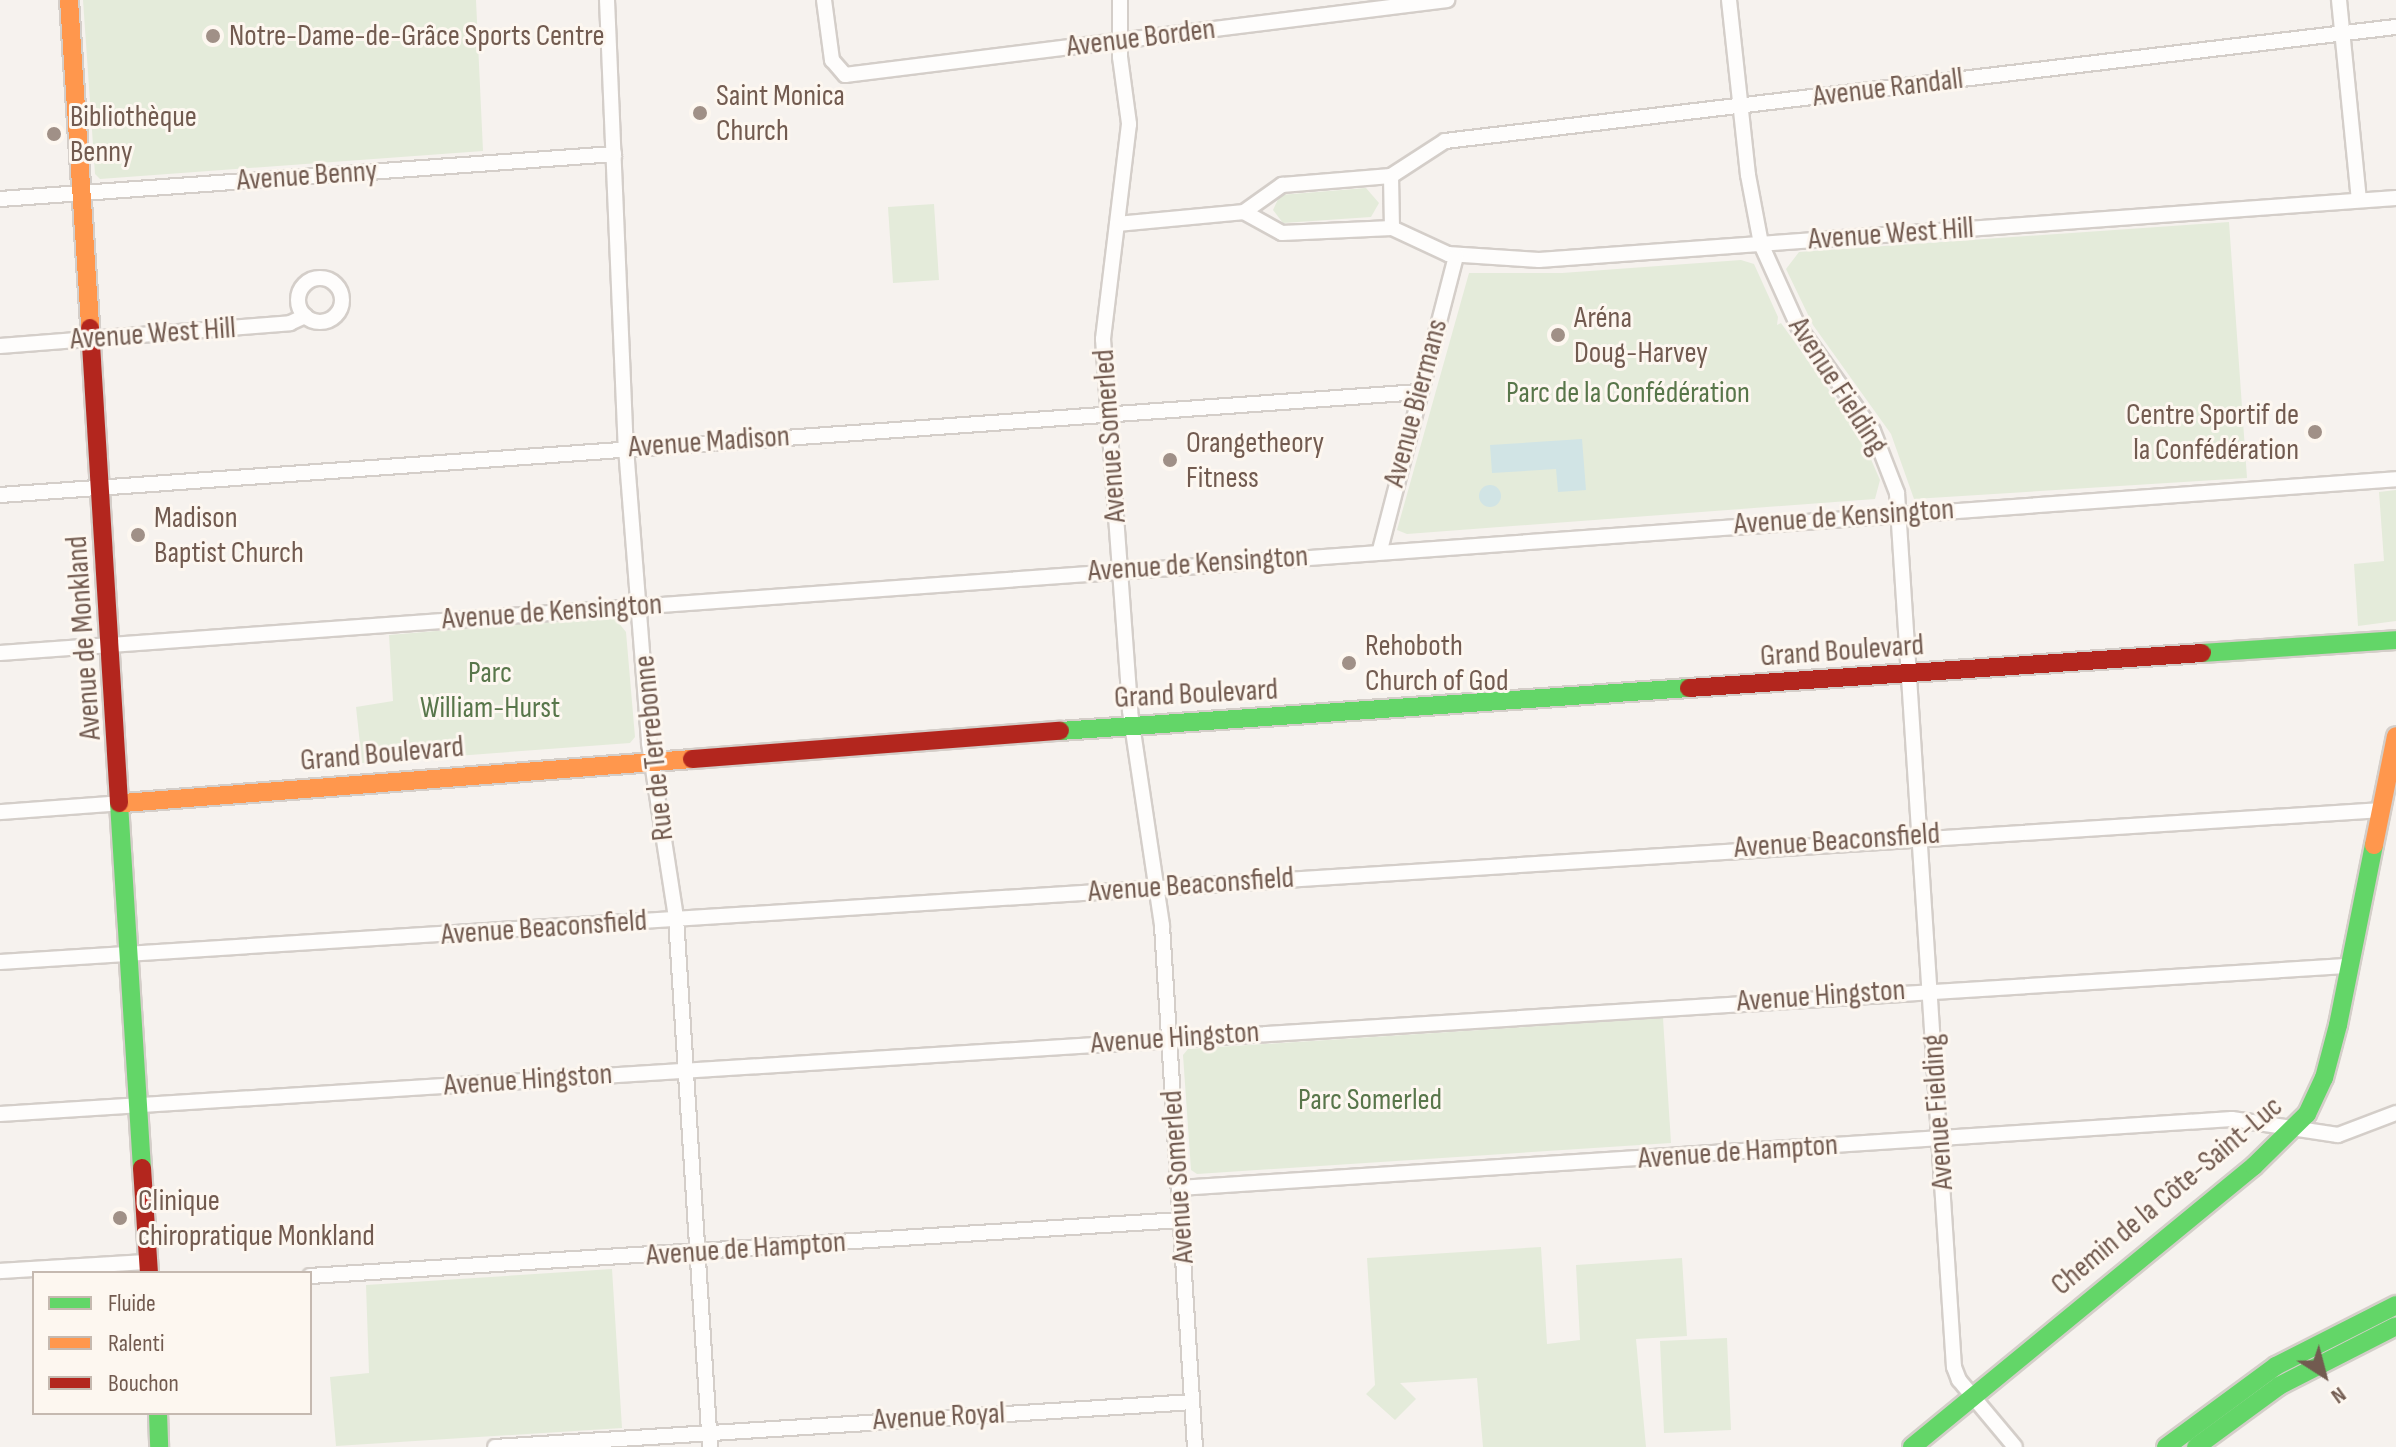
<!DOCTYPE html>
<html>
<head>
<meta charset="utf-8">
<style>
	body { margin:0 }
	#map { position:relative; width:2396px; height:1447px; overflow:hidden; background:#f6f2ee; font-family:"Sofia Sans Condensed",sans-serif }
	div>[style] { position:absolute }
	.green>* { inset:0; background:#e4ebda }
	.water>* { inset:0; background:#d1e4e5 }
	.round { border-radius:50% }
	.roads { filter:drop-shadow(2px 0 #d4cec9) drop-shadow(-2px 0 #d4cec9) drop-shadow(0 2px #d4cec9) drop-shadow(0 -2px #d4cec9) }
	.street>* { height:14px; margin:-7px; padding:0 7px; transform-origin:7px; border-radius:7px; background:#fefdfc }
	.street>.ring { margin:-7px; padding:0; box-sizing:content-box; background:none; border:14px solid #fefdfc; border-radius:50% }
	.fast>* { height:18px; margin:-9px; padding:0 9px; transform-origin:9px; border-radius:9px; background:#63d668 }
	.slow>* { height:18px; margin:-9px; padding:0 9px; transform-origin:9px; border-radius:9px; background:#ff974d }
	.jam>* { height:18px; margin:-9px; padding:0 9px; transform-origin:9px; border-radius:9px; background:#b3261e }
	.dots>* { width:22px; height:22px; translate:-50% -50%; box-sizing:border-box; border:4px solid #fdf7f0; border-radius:50% }
	span { translate:-50% -50%; white-space:nowrap; text-align:center; line-height:1.15; -webkit-text-stroke:6px #fdf7f0; paint-order:stroke }
	.poi-label { font-size:30px; color:#725b50 }
	.left { translate:0 -50%; text-align:left }
	.right { translate:-100% -50%; text-align:right }
	.street-label { font-size:30px; color:#725b50 }
	.park-label { font-size:30px; color:#58764a }
	.legend { position:absolute; left:32px; top:1271px; width:280px; height:144px; box-sizing:border-box; background:#fdf7f0; border:2px solid #c5b9b0; margin:0; padding:10px 14px; list-style:none; font-size:24px; color:#725b50 }
	.legend li { display:flex; align-items:center; gap:16px; height:40px }
	.legend b { width:40px; border:2px solid #c5b9b0 }
	.north { position:absolute; left:2284px; top:1335px; width:80px; height:80px; -webkit-text-stroke:6px #fdf7f0; paint-order:stroke; rotate:144deg; font-size:22px; font-weight:700; line-height:32px; text-align:center; color:#725b50 }
	.north::after { content:''; display:block; margin:auto; width:28px; height:36px; background:#725b50; clip-path:polygon(50% 0,100% 100%,50% 72%,0 100%) }
</style>
</head>
<body>
<div id="map">
	<div class="green">
		<i style="clip-path:polygon(83px 0,476px 0,483px 151px,100px 179px,95px 174px)"></i>
		<i style="clip-path:polygon(1366px 188px,1379px 203px,1371px 217px,1283px 223px,1273px 210px,1280px 195px)"></i>
		<i style="clip-path:polygon(934px 204px,939px 280px,893px 283px,888px 207px)"></i>
		<i style="clip-path:polygon(2229px 222px,2247px 478px,1914px 499px,1891px 434px,1813px 325px,1786px 269px,1799px 252px)"></i>
		<i style="clip-path:polygon(1741px 260px,1754px 264px,1778px 317px,1777px 325px,1781px 323px,1859px 432px,1880px 480px,1875px 499px,1407px 534px,1397px 530px,1469px 273px,1562px 273px)"></i>
		<i style="clip-path:polygon(2396px 490px,2396px 621px,2358px 626px,2354px 564px,2384px 561px,2379px 492px)"></i>
		<i style="clip-path:polygon(613px 616px,626px 632px,635px 737px,630px 743px,362px 763px,356px 707px,393px 701px,389px 635px)"></i>
		<i style="clip-path:polygon(1663px 1018px,1671px 1143px,1197px 1174px,1191px 1170px,1183px 1055px,1188px 1049px)"></i>
		<i style="clip-path:polygon(1541px 1247px,1547px 1344px,1580px 1340px,1576px 1265px,1682px 1258px,1687px 1336px,1636px 1339px,1646px 1447px,1483px 1447px,1477px 1378px,1400px 1383px,1416px 1399px,1395px 1420px,1366px 1394px,1375px 1385px,1367px 1258px)"></i>
		<i style="clip-path:polygon(612px 1269px,622px 1428px,336px 1446px,330px 1377px,369px 1373px,366px 1285px)"></i>
		<i style="clip-path:polygon(1727px 1338px,1731px 1430px,1664px 1433px,1660px 1341px)"></i>
	</div>
	<div class="water">
		<i style="clip-path:polygon(1582px 439px,1586px 490px,1558px 492px,1556px 469px,1492px 473px,1490px 445px)"></i>
		<i class="round" style="left:1479px;top:485px;width:22px;height:22px"></i>
	</div>
	<div class="roads">
		<div class="street">
			<i style="left:607px;top:0;width:448px;rotate:87.6deg"></i>
			<i style="left:626px;top:448px;width:296px;rotate:85.5deg"></i>
			<i style="left:649px;top:743px;width:177px;rotate:81.2deg"></i>
			<i style="left:676px;top:918px;width:530px;rotate:86.32deg"></i>
			<i style="left:824px;top:0;width:61px;rotate:82.4deg"></i>
			<i style="left:832px;top:60px;width:20px;rotate:49deg"></i>
			<i style="left:845px;top:75px;width:607px;rotate:-7.1deg"></i>
			<i style="left:1120px;top:0;width:57px;rotate:90deg"></i>
			<i style="left:1120px;top:57px;width:68px;rotate:82.3deg"></i>
			<i style="left:1129px;top:124px;width:217px;rotate:96.9deg"></i>
			<i style="left:1103px;top:339px;width:373px;rotate:85.8deg"></i>
			<i style="left:1130px;top:711px;width:217px;rotate:81.5deg"></i>
			<i style="left:1162px;top:926px;width:522px;rotate:86.38deg"></i>
			<i style="left:1729px;top:0;width:176px;rotate:83.8deg"></i>
			<i style="left:1748px;top:175px;width:70px;rotate:79.3deg"></i>
			<i style="left:1761px;top:244px;width:90px;rotate:65.7deg"></i>
			<i style="left:1798px;top:326px;width:129px;rotate:54.5deg"></i>
			<i style="left:1873px;top:431px;width:66px;rotate:68.8deg"></i>
			<i style="left:1897px;top:493px;width:876px;rotate:86.27deg"></i>
			<i style="left:1954px;top:1367px;width:14px;rotate:69deg"></i>
			<i style="left:1959px;top:1380px;width:87px;rotate:50.1deg"></i>
			<i style="left:2339px;top:0;width:201px;rotate:84.3deg"></i>
			<i style="left:1391px;top:176px;width:52px;rotate:88.9deg"></i>
			<i style="left:0;top:199px;width:616px;rotate:-4.19deg"></i>
			<i style="left:1244px;top:212px;width:47px;rotate:-35.4deg"></i>
			<i style="left:1282px;top:185px;width:109px;rotate:-4.7deg"></i>
			<i style="left:1391px;top:176px;width:64px;rotate:-32.9deg"></i>
			<i style="left:1445px;top:141px;width:958px;rotate:-6.84deg"></i>
			<i style="left:1117px;top:224px;width:128px;rotate:-5.4deg"></i>
			<i style="left:1244px;top:212px;width:43px;rotate:28.9deg"></i>
			<i style="left:1282px;top:233px;width:110px;rotate:-2.6deg"></i>
			<i style="left:1392px;top:228px;width:62px;rotate:24.9deg"></i>
			<i style="left:1448px;top:254px;width:91px;rotate:3.8deg"></i>
			<i style="left:1539px;top:260px;width:859px;rotate:-4.14deg"></i>
			<i class="ring" style="left:298px;top:278px;width:30px;height:30px"></i>
			<i style="left:0;top:346px;width:291px;rotate:-4.5deg"></i>
			<i style="left:290px;top:323px;width:17px;rotate:-25deg"></i>
			<i style="left:0;top:495px;width:1422px;rotate:-4.15deg"></i>
			<i style="left:1380px;top:550px;width:304px;rotate:-75.5deg"></i>
			<i style="left:0;top:653px;width:2402px;rotate:-4.15deg"></i>
			<i style="left:0;top:812px;width:123px;rotate:-4.2deg"></i>
			<i style="left:0;top:962px;width:2387px;rotate:-3.65deg"></i>
			<i style="left:0;top:1114px;width:2354px;rotate:-3.61deg"></i>
			<i style="left:1179px;top:1188px;width:1055px;rotate:-3.75deg"></i>
			<i style="left:2232px;top:1119px;width:107px;rotate:8.6deg"></i>
			<i style="left:2338px;top:1135px;width:62px;rotate:-20.8deg"></i>
			<i style="left:0;top:1271px;width:147px;rotate:-3.5deg"></i>
			<i style="left:310px;top:1276px;width:873px;rotate:-3.68deg"></i>
			<i style="left:495px;top:1447px;width:698px;rotate:-3.69deg"></i>
		</div>
		<div class="fast">
			<i style="left:2202px;top:653px;width:194px;rotate:-3.8deg"></i>
			<i style="left:1060px;top:731px;width:630px;rotate:-3.91deg"></i>
			<i style="left:119px;top:803px;width:366px;rotate:86.4deg"></i>
			<i style="left:158px;top:1413px;width:34px;rotate:88deg"></i>
			<i style="left:1912px;top:1447px;width:443px;rotate:-39.4deg"></i>
			<i style="left:2254px;top:1166px;width:74px;rotate:-44.5deg"></i>
			<i style="left:2307px;top:1114px;width:40px;rotate:-65deg"></i>
			<i style="left:2324px;top:1078px;width:55px;rotate:-75.2deg"></i>
			<i style="left:2338px;top:1025px;width:184px;rotate:-78.7deg"></i>
			<i style="left:2166px;top:1447px;width:137px;rotate:-36.4deg"></i>
			<i style="left:2276px;top:1366px;width:135px;rotate:-26.9deg"></i>
			<i style="left:2196px;top:1447px;width:103px;rotate:-36.3deg"></i>
			<i style="left:2279px;top:1386px;width:131px;rotate:-27.1deg"></i>
		</div>
		<div class="slow">
			<i style="left:69px;top:0;width:329px;rotate:86.3deg"></i>
			<i style="left:123px;top:803px;width:571px;rotate:-4.42deg"></i>
			<i style="left:2374px;top:845px;width:111px;rotate:-78.6deg"></i>
		</div>
		<div class="jam">
			<i style="left:90px;top:328px;width:476px;rotate:86.5deg"></i>
			<i style="left:1689px;top:688px;width:514px;rotate:-3.9deg"></i>
			<i style="left:692px;top:759px;width:369px;rotate:-4.4deg"></i>
			<i style="left:142px;top:1168px;width:105px;rotate:86.2deg"></i>
		</div>
	</div>
	<div class="dots">
		<i style="left:213px;top:36px;background:#a09087"></i>
		<i style="left:700px;top:113px;background:#a09087"></i>
		<i style="left:54px;top:134px;background:#a09087"></i>
		<i style="left:1558px;top:335px;background:#a09087"></i>
		<i style="left:2315px;top:432px;background:#a09087"></i>
		<i style="left:1170px;top:460px;background:#a09087"></i>
		<i style="left:138px;top:535px;background:#a09087"></i>
		<i style="left:1349px;top:663px;background:#a09087"></i>
		<i style="left:120px;top:1218px;background:#a09087"></i>
	</div>
	<div class="poi-label">
		<span class="left" style="left:229px;top:36px">Notre-Dame-de-Grâce Sports Centre</span>
		<span class="left" style="left:716px;top:113px">Saint Monica<br>Church</span>
		<span class="left" style="left:70px;top:134px">Bibliothèque<br>Benny</span>
		<span class="left" style="left:1574px;top:335px">Aréna<br>Doug-Harvey</span>
		<span class="right" style="left:2299px;top:432px">Centre Sportif de<br>la Confédération</span>
		<span class="left" style="left:1186px;top:460px">Orangetheory<br>Fitness</span>
		<span class="left" style="left:154px;top:535px">Madison<br>Baptist Church</span>
		<span class="left" style="left:1365px;top:663px">Rehoboth<br>Church of God</span>
		<span class="left" style="left:138px;top:1218px">Clinique<br>chiropratique Monkland</span>
	</div>
	<div class="street-label">
		<span style="left:1141px;top:38px;rotate:-7deg">Avenue Borden</span>
		<span style="left:1888px;top:88px;rotate:-7deg">Avenue Randall</span>
		<span style="left:307px;top:176px;rotate:-4deg">Avenue Benny</span>
		<span style="left:1891px;top:234px;rotate:-4deg">Avenue West Hill</span>
		<span style="left:153px;top:334px;rotate:-4deg">Avenue West Hill</span>
		<span style="left:1838px;top:386px;rotate:57deg">Avenue Fielding</span>
		<span style="left:1416px;top:403px;rotate:-75deg">Avenue Biermans</span>
		<span style="left:1110px;top:436px;rotate:-94deg">Avenue Somerled</span>
		<span style="left:709px;top:442px;rotate:-4deg">Avenue Madison</span>
		<span style="left:1844px;top:517px;rotate:-4deg">Avenue de Kensington</span>
		<span style="left:1198px;top:564px;rotate:-4deg">Avenue de Kensington</span>
		<span style="left:552px;top:612px;rotate:-4deg">Avenue de Kensington</span>
		<span style="left:84px;top:638px;rotate:-94deg">Avenue de Monkland</span>
		<span style="left:1842px;top:651px;rotate:-4deg">Grand Boulevard</span>
		<span style="left:1196px;top:694px;rotate:-3deg">Grand Boulevard</span>
		<span style="left:654px;top:748px;rotate:-96deg">Rue de Terrebonne</span>
		<span style="left:382px;top:754px;rotate:-5deg">Grand Boulevard</span>
		<span style="left:1837px;top:841px;rotate:-4deg">Avenue Beaconsfield</span>
		<span style="left:1191px;top:885px;rotate:-4deg">Avenue Beaconsfield</span>
		<span style="left:544px;top:928px;rotate:-4deg">Avenue Beaconsfield</span>
		<span style="left:1821px;top:996px;rotate:-4deg">Avenue Hingston</span>
		<span style="left:1175px;top:1038px;rotate:-4deg">Avenue Hingston</span>
		<span style="left:528px;top:1080px;rotate:-4deg">Avenue Hingston</span>
		<span style="left:1938px;top:1112px;rotate:-94deg">Avenue Fielding</span>
		<span style="left:1738px;top:1152px;rotate:-4deg">Avenue de Hampton</span>
		<span style="left:1178px;top:1177px;rotate:-94deg">Avenue Somerled</span>
		<span style="left:2167px;top:1196px;rotate:-40deg">Chemin de la Côte-Saint-Luc</span>
		<span style="left:746px;top:1249px;rotate:-4deg">Avenue de Hampton</span>
		<span style="left:939px;top:1417px;rotate:-3deg">Avenue Royal</span>
	</div>
	<div class="park-label">
		<span style="left:1628px;top:393px">Parc de la Confédération</span>
		<span style="left:490px;top:690px">Parc<br>William-Hurst</span>
		<span style="left:1370px;top:1100px">Parc Somerled</span>
	</div>
	<ul class="legend">
	<li><b style="height:10px;background:#63d668"></b>Fluide</li>
	<li><b style="height:10px;background:#ff974d"></b>Ralenti</li>
	<li><b style="height:10px;background:#b3261e"></b>Bouchon</li>
	</ul>
	<div class="north">N</div>
</div>
</body>
</html>
